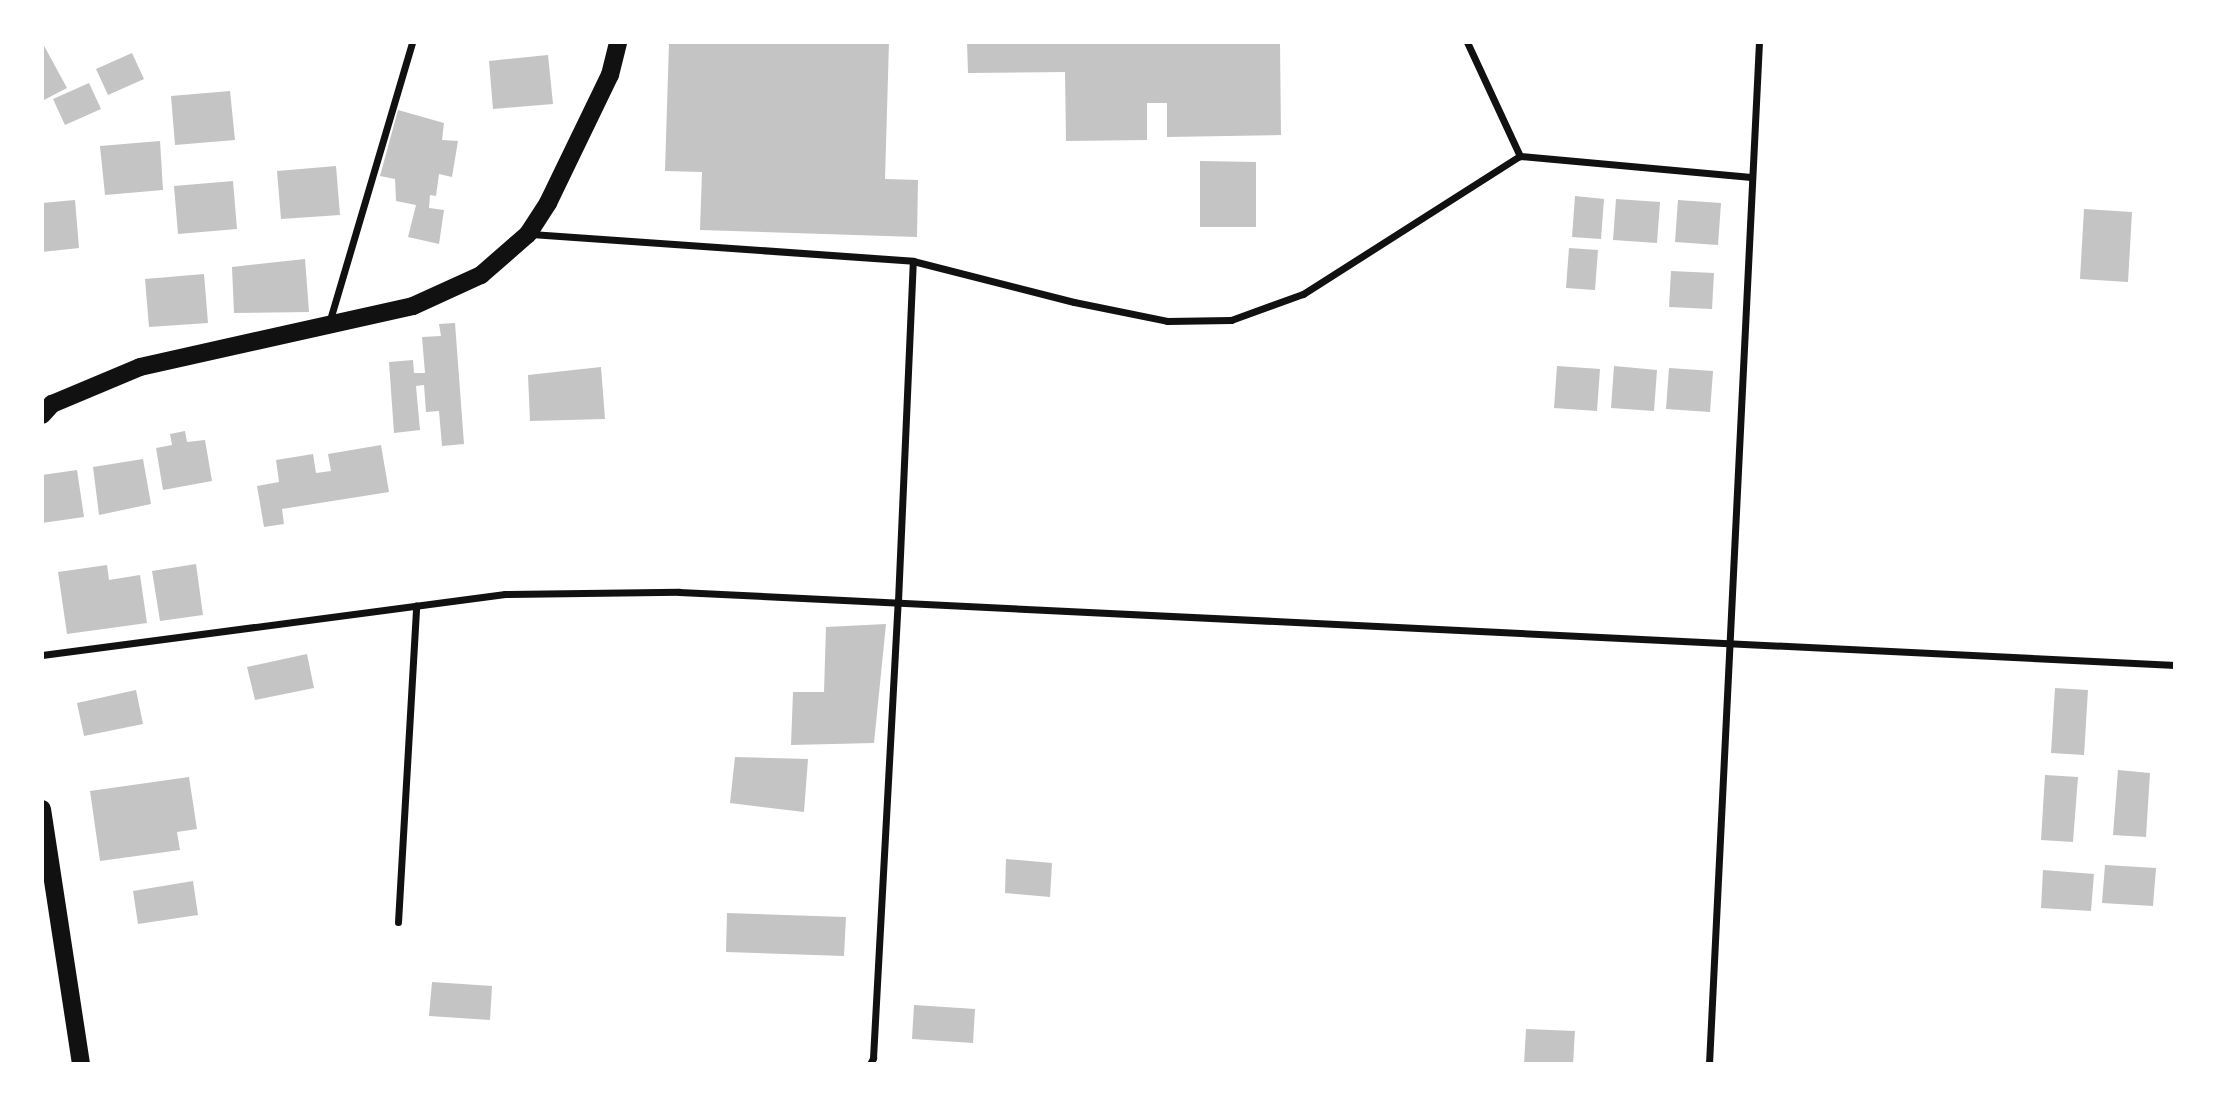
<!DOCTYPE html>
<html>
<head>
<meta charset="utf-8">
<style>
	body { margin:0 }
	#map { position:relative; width:2217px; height:1106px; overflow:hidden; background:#fff; font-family:"Archivo Narrow",sans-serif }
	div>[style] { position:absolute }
	.building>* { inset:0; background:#c4c4c4 }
	.minor>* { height:7px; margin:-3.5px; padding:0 3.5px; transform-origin:3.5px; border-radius:3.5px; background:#111 }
	.primary>* { height:18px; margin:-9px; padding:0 9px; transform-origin:9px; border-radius:9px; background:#111 }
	span { translate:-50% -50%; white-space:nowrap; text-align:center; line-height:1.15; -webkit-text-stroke:5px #fff; paint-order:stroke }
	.frame { position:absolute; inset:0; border:44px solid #fff; pointer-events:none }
</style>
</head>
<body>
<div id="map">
	<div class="building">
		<i style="clip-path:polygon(42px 42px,67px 88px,42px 101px)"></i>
		<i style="clip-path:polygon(669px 42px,889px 42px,885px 179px,918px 180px,917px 237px,700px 230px,702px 172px,665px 171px)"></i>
		<i style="clip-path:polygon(967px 42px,1280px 43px,1281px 135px,1167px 137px,1167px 103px,1147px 103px,1147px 140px,1066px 141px,1065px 72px,968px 73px)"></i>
		<i style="clip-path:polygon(132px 53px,144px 79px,108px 95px,96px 69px)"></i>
		<i style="clip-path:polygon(548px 55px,553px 104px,493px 109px,489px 61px)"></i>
		<i style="clip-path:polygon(89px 83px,101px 109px,65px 125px,53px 99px)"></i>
		<i style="clip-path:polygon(230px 91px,235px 140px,175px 145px,171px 96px)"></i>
		<i style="clip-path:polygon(398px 110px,444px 123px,442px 140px,458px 141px,452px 177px,439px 174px,436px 196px,430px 195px,429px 208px,444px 210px,439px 244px,408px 237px,416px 205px,396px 201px,395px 179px,380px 176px)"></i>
		<i style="clip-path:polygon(160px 141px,163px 190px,105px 195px,100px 146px)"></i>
		<i style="clip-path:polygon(1200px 161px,1256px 162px,1256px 227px,1200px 227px)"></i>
		<i style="clip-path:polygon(336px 166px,340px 215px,281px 219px,277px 171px)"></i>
		<i style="clip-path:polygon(233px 181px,237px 229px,178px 234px,174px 186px)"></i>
		<i style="clip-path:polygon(1575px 196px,1604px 199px,1601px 239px,1572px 237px)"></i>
		<i style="clip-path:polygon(1616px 199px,1660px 202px,1657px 243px,1613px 240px)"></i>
		<i style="clip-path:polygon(75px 200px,79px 248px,42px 252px,42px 203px)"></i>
		<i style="clip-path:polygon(1678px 200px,1721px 203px,1718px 245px,1675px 242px)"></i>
		<i style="clip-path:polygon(2084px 209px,2132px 212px,2128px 282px,2080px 279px)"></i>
		<i style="clip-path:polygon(1569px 248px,1598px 250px,1595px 290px,1566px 288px)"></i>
		<i style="clip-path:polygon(305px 259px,309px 312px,234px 313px,232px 267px)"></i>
		<i style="clip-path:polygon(1671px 271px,1714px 273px,1712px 309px,1669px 307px)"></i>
		<i style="clip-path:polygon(204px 274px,208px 323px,149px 327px,145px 279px)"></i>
		<i style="clip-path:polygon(455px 323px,464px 444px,442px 446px,439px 411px,426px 412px,424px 385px,416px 386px,420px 430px,394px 433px,389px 362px,413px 360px,414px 373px,425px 373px,422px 337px,441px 336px,439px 324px)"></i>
		<i style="clip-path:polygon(1557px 366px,1600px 369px,1597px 411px,1554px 408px)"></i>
		<i style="clip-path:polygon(1614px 366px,1657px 370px,1654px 411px,1611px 408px)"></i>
		<i style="clip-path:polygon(601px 367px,605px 419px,530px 421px,528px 375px)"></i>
		<i style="clip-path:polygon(1669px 368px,1713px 371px,1710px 412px,1666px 409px)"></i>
		<i style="clip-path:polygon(185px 431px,187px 442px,205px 440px,212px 481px,163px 490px,156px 448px,172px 445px,170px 434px)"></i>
		<i style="clip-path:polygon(381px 445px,389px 492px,282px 509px,284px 524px,264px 527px,257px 486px,279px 482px,276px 460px,313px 454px,316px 473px,331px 471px,328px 454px)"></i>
		<i style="clip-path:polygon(143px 459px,151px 504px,99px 515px,93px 467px)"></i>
		<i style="clip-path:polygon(77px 470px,84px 517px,42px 523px,42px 475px)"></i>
		<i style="clip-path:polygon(196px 564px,203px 615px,160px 621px,152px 571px)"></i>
		<i style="clip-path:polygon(107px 565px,109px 580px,140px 575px,147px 623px,67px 634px,58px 572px)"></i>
		<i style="clip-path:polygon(886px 624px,874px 743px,791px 745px,793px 692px,824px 692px,826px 627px)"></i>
		<i style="clip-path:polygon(307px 654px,314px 688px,255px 700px,247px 667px)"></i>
		<i style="clip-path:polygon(2055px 688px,2088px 690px,2084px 755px,2051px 753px)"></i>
		<i style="clip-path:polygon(136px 690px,143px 724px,84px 736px,77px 703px)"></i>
		<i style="clip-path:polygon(735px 757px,808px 759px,804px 812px,730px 803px)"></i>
		<i style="clip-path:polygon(2118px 770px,2150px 773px,2146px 837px,2113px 835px)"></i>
		<i style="clip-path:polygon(2045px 775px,2078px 777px,2073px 842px,2041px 840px)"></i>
		<i style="clip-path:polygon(189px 777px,197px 829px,177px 832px,180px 850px,100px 861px,90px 791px)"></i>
		<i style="clip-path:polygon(1006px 859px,1052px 863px,1050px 897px,1005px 893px)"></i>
		<i style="clip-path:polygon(2105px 865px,2156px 868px,2153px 906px,2102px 903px)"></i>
		<i style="clip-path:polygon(2043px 870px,2094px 874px,2091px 911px,2041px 908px)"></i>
		<i style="clip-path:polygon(193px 881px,198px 915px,138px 924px,133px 891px)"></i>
		<i style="clip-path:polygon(727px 913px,846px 917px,844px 956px,726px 952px)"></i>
		<i style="clip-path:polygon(432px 982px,492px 986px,490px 1020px,429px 1016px)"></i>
		<i style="clip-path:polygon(914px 1005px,975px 1009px,973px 1043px,912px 1039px)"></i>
		<i style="clip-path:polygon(1526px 1029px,1575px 1031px,1573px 1064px,1524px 1064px)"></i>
	</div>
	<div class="minor">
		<i style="left:1467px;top:42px;width:126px;rotate:65.1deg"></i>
		<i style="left:531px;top:234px;width:383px;rotate:4deg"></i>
		<i style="left:913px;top:261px;width:166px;rotate:14.3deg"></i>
		<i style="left:1074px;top:302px;width:95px;rotate:11.5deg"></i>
		<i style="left:1167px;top:321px;width:64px;rotate:-0.9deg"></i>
		<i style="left:1231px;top:320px;width:77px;rotate:-19.9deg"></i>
		<i style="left:1303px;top:294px;width:257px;rotate:-32.5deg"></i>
		<i style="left:1520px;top:156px;width:232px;rotate:5.2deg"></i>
		<i style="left:329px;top:323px;width:293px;rotate:-73.5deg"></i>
		<i style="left:42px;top:655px;width:467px;rotate:-7.5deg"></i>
		<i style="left:505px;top:594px;width:174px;rotate:-0.7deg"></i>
		<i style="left:679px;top:592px;width:1498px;rotate:2.79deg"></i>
		<i style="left:398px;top:922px;width:317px;rotate:-86.7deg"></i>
		<i style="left:870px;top:1064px;width:7px;rotate:-63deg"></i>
		<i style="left:873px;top:1058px;width:458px;rotate:-86.9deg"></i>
		<i style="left:898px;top:601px;width:340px;rotate:-87.5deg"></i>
		<i style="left:1709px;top:1064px;width:1023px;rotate:-87.2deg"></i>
	</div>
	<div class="primary">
		<i style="left:42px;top:415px;width:15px;rotate:-48deg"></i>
		<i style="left:52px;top:404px;width:95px;rotate:-22.8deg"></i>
		<i style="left:140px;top:367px;width:280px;rotate:-12.6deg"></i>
		<i style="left:413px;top:306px;width:75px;rotate:-24.5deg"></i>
		<i style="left:481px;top:275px;width:62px;rotate:-41.1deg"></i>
		<i style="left:528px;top:234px;width:37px;rotate:-57deg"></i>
		<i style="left:548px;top:203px;width:142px;rotate:-64.2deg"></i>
		<i style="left:610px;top:75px;width:34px;rotate:-76deg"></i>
		<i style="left:42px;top:809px;width:258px;rotate:81.3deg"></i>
	</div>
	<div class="frame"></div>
</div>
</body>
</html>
